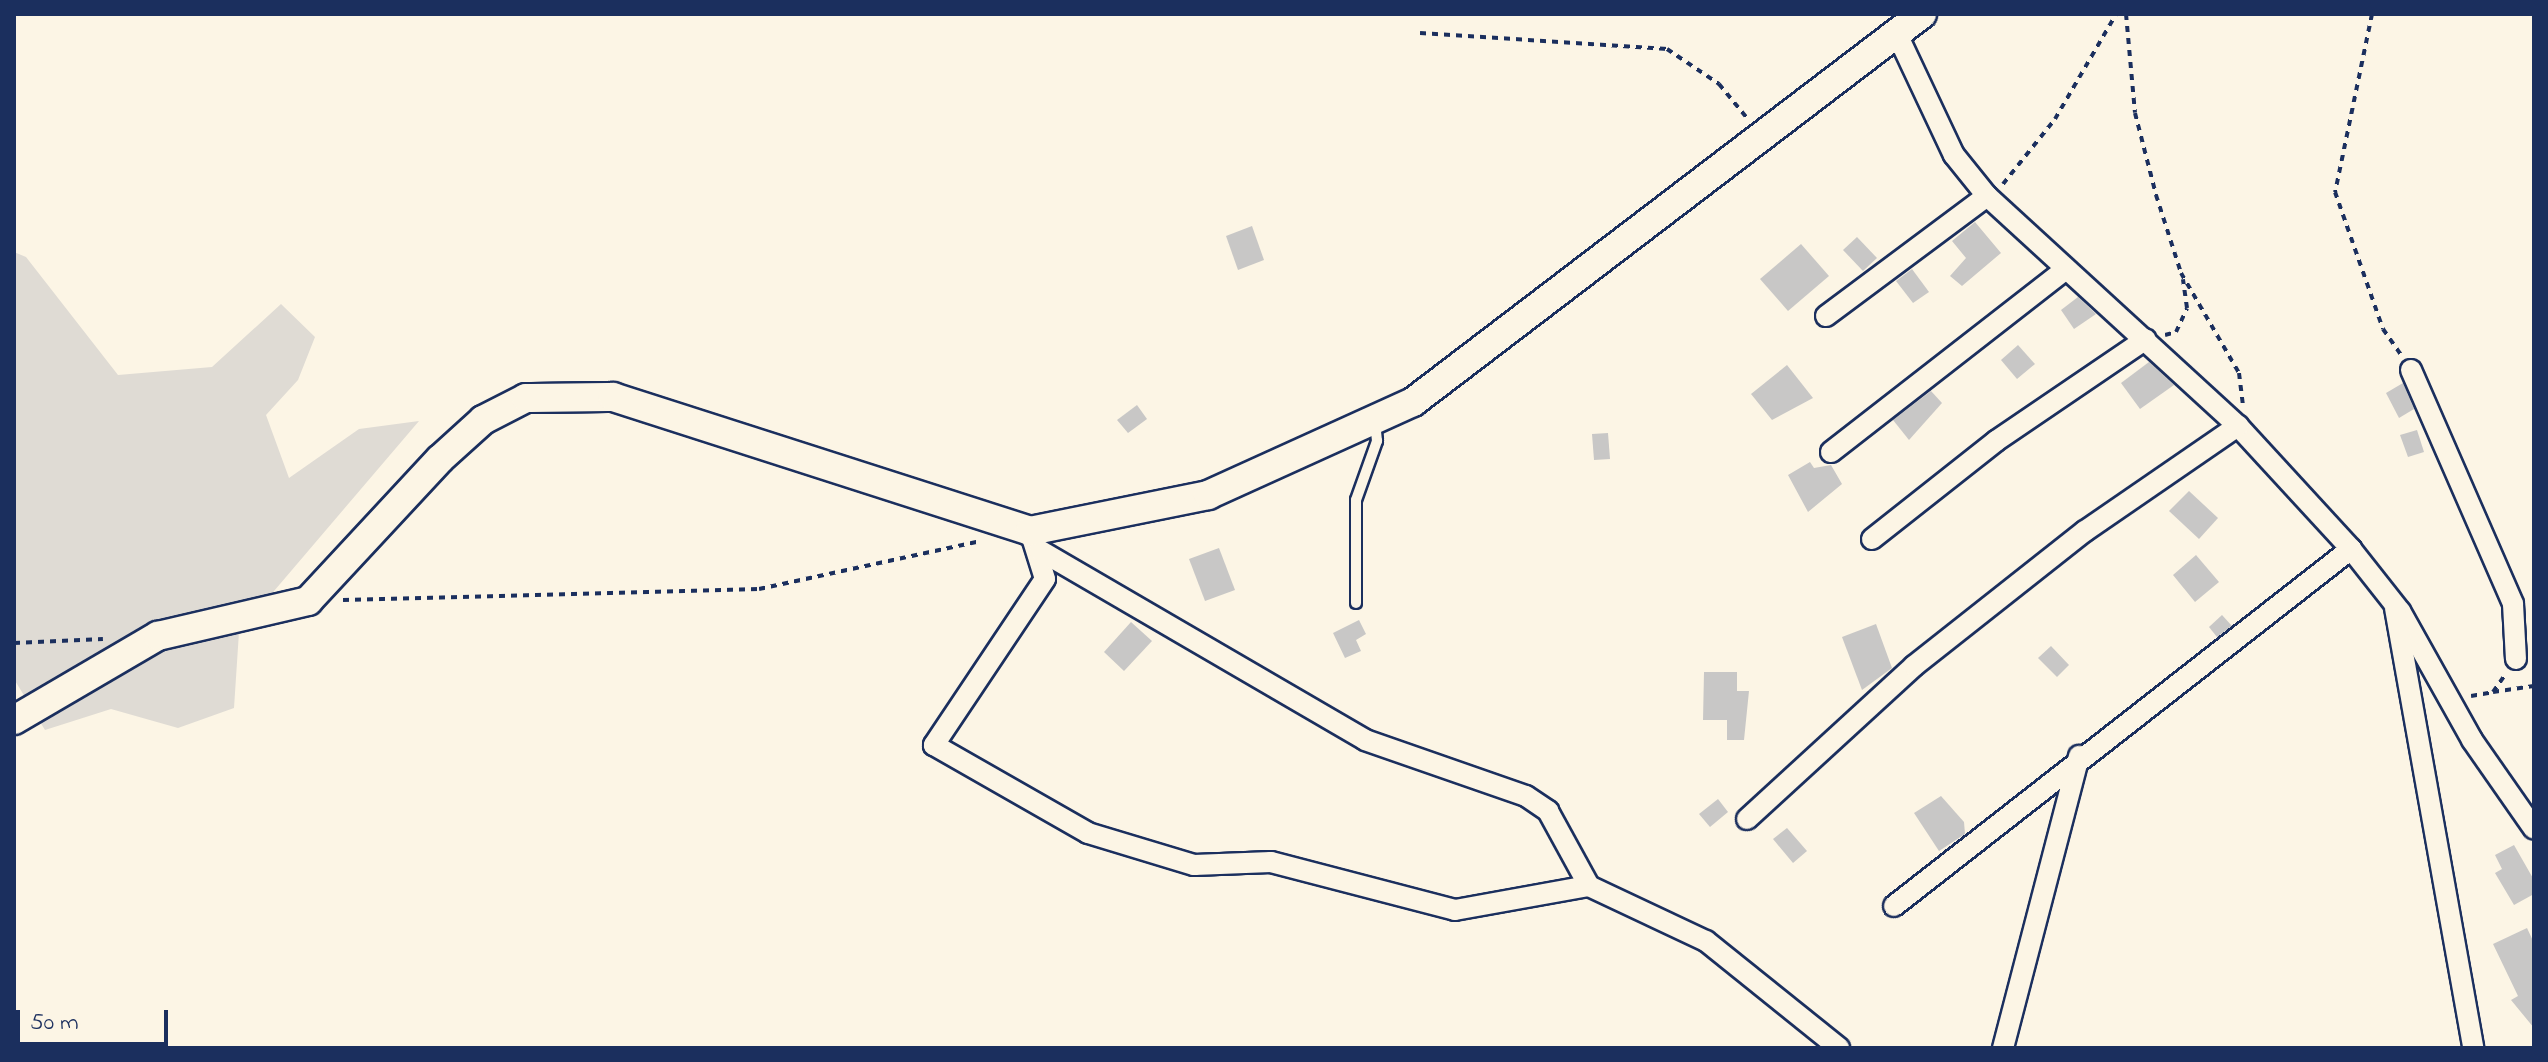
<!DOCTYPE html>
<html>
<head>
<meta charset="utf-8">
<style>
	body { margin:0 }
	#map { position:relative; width:2548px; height:1062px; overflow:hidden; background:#fcf5e5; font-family:"Indie Flower",sans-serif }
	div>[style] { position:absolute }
	.green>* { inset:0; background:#dfdbd4 }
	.building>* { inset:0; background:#c8c7c6 }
	.path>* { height:4px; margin-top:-2px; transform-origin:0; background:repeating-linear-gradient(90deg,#1b2f5e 0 6px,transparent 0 12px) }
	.roads { filter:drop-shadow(2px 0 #1b2f5e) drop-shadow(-2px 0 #1b2f5e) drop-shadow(0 2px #1b2f5e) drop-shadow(0 -2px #1b2f5e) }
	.lane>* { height:10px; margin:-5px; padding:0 5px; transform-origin:5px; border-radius:5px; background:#fcf5e5 }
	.street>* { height:20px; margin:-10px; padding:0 10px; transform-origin:10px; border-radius:10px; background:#fcf5e5 }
	.secondary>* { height:28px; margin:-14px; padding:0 14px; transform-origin:14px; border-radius:14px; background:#fcf5e5 }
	span { translate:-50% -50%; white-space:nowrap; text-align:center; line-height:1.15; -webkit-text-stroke:6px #fcf5e5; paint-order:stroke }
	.frame { position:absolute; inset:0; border:16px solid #1b2f5e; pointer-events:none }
	.scale { position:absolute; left:16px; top:1010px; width:152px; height:36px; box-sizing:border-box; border:4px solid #1b2f5e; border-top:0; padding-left:10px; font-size:24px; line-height:28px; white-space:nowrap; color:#1b2f5e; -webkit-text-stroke:6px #fcf5e5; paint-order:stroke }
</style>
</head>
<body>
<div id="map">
	<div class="green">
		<i style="clip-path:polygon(14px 252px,26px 257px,118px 375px,212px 367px,281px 304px,315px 337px,298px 380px,266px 415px,289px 478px,359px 429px,419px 421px,239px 632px,234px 708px,178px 728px,111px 709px,45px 730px,14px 679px)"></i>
	</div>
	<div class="building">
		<i style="clip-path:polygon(1975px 222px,2001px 253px,1962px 286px,1950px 276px,1966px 258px,1952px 241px)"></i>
		<i style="clip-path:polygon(1252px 226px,1264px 260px,1238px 270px,1226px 236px)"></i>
		<i style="clip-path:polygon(1857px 237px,1877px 258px,1863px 271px,1843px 250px)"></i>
		<i style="clip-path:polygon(1801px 244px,1829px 276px,1788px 311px,1760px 279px)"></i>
		<i style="clip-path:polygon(1912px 269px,1929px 292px,1913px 303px,1896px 281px)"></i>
		<i style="clip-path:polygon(2078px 297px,2096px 314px,2074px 329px,2061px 310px)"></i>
		<i style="clip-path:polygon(2018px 345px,2035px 364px,2017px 379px,2001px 360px)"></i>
		<i style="clip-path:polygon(2149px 362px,2174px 385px,2140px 409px,2121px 383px)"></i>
		<i style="clip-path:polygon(1787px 365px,1813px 398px,1772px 420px,1751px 394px)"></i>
		<i style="clip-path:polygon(2403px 383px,2414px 409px,2399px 418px,2386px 393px)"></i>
		<i style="clip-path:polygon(1931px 391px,1942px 403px,1909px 440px,1893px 420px)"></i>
		<i style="clip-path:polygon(1137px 405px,1147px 419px,1128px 433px,1117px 420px)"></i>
		<i style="clip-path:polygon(2417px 430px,2424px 452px,2408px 457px,2400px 435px)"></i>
		<i style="clip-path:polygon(1608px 433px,1610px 459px,1594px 460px,1592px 434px)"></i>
		<i style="clip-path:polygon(1810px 462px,1814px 468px,1831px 465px,1842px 484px,1808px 512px,1788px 475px)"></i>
		<i style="clip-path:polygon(2189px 491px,2218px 518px,2199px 539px,2169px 511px)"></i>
		<i style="clip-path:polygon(1219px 548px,1235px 590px,1205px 601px,1189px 559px)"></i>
		<i style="clip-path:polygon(2196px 555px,2219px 582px,2195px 602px,2173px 575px)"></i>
		<i style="clip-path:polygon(2222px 615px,2232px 626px,2217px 637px,2209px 627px)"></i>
		<i style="clip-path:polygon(1359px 620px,1366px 634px,1356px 640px,1361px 651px,1345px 658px,1333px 633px)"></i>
		<i style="clip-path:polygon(1131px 622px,1152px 641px,1124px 671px,1104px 652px)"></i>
		<i style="clip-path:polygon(1876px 624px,1892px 668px,1862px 690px,1842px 637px)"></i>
		<i style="clip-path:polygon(2051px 646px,2069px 665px,2057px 677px,2038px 658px)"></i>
		<i style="clip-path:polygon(1704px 672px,1737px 672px,1737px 691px,1749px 691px,1744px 740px,1727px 740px,1727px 720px,1703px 720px)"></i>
		<i style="clip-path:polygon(1941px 796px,1964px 822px,1965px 834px,1939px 851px,1914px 813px)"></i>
		<i style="clip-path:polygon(1718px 799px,1728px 812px,1710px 827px,1699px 814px)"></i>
		<i style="clip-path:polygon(1787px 828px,1807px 851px,1793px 863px,1773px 839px)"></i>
		<i style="clip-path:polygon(2514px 845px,2534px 880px,2534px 894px,2514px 905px,2495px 873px,2502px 869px,2495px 855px)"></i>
		<i style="clip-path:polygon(2527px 928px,2534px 943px,2534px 1028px,2511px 1000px,2518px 996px,2493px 944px)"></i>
	</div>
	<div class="path">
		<i style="left:2126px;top:14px;width:99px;rotate:84.8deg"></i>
		<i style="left:2135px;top:113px;width:85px;rotate:75.6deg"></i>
		<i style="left:2156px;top:195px;width:82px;rotate:72.2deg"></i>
		<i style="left:2181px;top:273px;width:116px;rotate:59.9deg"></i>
		<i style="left:2239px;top:373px;width:31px;rotate:83deg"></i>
		<i style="left:2372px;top:14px;width:182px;rotate:101.7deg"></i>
		<i style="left:2335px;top:192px;width:145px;rotate:70.7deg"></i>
		<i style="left:2383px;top:329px;width:33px;rotate:55deg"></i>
		<i style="left:1420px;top:33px;width:248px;rotate:3.7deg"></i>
		<i style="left:1667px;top:49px;width:63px;rotate:33.9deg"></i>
		<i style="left:1719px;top:84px;width:44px;rotate:50.5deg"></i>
		<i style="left:2003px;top:184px;width:83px;rotate:-51.3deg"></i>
		<i style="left:2055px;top:119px;width:121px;rotate:-59.8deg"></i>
		<i style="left:2165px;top:335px;width:11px;rotate:-15deg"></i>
		<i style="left:2176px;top:332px;width:26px;rotate:-65deg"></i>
		<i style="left:2187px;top:308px;width:29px;rotate:-98deg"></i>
		<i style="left:343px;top:600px;width:416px;rotate:-1.5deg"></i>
		<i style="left:759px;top:589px;width:227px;rotate:-12.2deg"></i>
		<i style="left:14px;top:643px;width:89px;rotate:-2.6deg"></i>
		<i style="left:2493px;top:692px;width:41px;rotate:-8.3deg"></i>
		<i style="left:2471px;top:696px;width:22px;rotate:-10deg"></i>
		<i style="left:2493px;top:692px;width:21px;rotate:-55deg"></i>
	</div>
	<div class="roads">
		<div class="lane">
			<i style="left:1356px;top:603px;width:103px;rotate:-90deg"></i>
			<i style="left:1356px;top:500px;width:63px;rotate:-70.4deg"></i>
			<i style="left:1377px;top:441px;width:20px;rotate:-96deg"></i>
		</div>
		<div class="street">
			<i style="left:1896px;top:32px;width:136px;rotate:64.8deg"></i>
			<i style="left:1954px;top:155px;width:53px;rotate:51.2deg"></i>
			<i style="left:1987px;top:196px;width:340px;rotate:42.5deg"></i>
			<i style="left:2238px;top:426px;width:167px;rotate:47.4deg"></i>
			<i style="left:2351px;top:549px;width:79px;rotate:51.7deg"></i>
			<i style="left:2400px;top:611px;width:148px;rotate:60.8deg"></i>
			<i style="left:2472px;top:740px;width:108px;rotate:55.1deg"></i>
			<i style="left:1826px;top:316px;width:201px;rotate:-36.7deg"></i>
			<i style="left:2411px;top:370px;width:255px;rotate:66.4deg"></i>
			<i style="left:2513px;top:604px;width:55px;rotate:86.9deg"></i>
			<i style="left:1831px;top:452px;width:296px;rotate:-37.9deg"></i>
			<i style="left:1030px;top:531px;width:50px;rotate:72.6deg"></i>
			<i style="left:1045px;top:579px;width:200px;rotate:123.8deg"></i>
			<i style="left:934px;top:745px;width:177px;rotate:29.7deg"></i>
			<i style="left:1088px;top:833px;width:111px;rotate:16.8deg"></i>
			<i style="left:1194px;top:865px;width:77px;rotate:-2.2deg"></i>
			<i style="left:1271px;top:862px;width:190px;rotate:14.6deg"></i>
			<i style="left:1455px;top:910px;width:136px;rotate:-10.2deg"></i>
			<i style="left:1589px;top:886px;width:129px;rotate:25.2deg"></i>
			<i style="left:1706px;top:941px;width:171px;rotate:38.8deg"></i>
			<i style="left:1872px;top:539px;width:158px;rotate:-38.3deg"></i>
			<i style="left:1996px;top:441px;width:181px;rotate:-34.2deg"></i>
			<i style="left:1039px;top:550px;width:377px;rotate:30.2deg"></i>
			<i style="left:1365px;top:740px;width:170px;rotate:19.2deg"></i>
			<i style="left:1526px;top:796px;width:27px;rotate:34deg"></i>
			<i style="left:1548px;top:811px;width:85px;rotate:61.3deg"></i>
			<i style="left:2395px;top:608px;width:447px;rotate:79.9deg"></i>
			<i style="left:1747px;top:819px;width:226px;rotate:-42.5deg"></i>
			<i style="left:1914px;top:666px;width:218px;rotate:-38.3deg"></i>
			<i style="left:2085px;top:531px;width:186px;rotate:-34.5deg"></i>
			<i style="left:1894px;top:906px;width:580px;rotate:-38deg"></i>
			<i style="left:2003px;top:1048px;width:302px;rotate:-75.4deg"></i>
		</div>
		<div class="secondary">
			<i style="left:14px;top:720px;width:167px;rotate:-30.3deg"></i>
			<i style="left:158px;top:636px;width:154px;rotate:-13.1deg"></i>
			<i style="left:308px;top:601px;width:194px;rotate:-47.1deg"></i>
			<i style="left:440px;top:459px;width:58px;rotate:-42.2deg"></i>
			<i style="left:483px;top:420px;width:48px;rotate:-27.1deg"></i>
			<i style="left:526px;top:398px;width:87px;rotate:-0.7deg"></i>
			<i style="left:613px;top:397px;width:438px;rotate:17.8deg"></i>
			<i style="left:1030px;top:531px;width:182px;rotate:-11.4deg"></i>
			<i style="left:1208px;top:495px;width:225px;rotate:-24.4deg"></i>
			<i style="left:1413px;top:402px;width:640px;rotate:-37.32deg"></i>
		</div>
	</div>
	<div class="frame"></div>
	<div class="scale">50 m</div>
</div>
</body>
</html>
